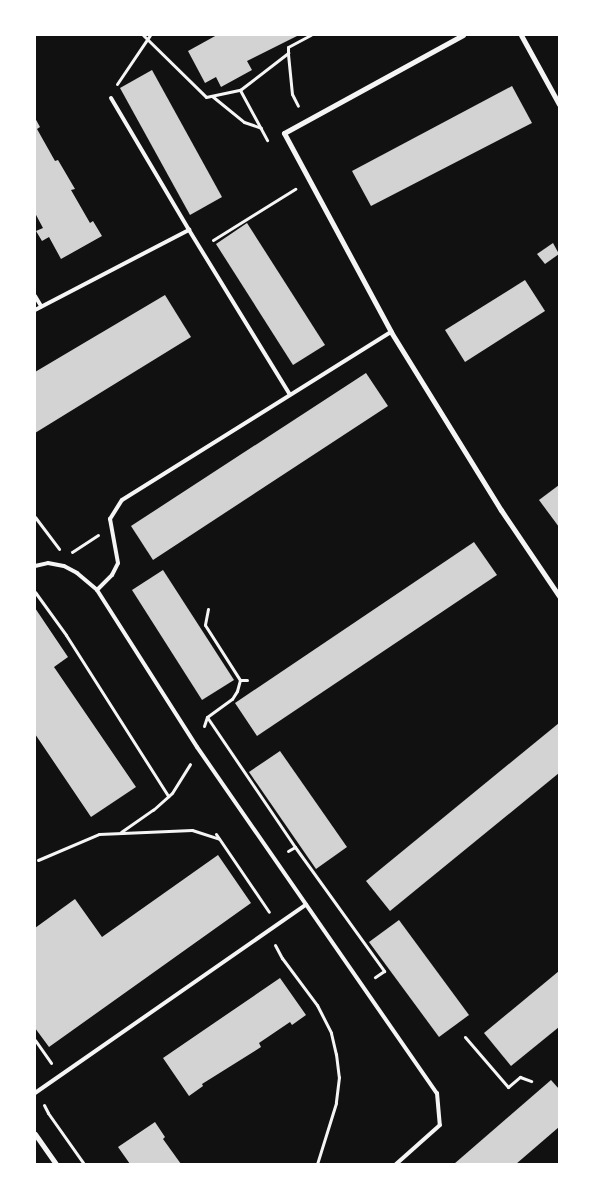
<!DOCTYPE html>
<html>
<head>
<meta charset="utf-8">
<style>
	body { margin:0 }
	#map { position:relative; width:594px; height:1199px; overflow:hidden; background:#111; font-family:"Nunito Sans",sans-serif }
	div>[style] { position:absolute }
	.building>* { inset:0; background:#d3d3d3 }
	.path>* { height:3px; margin:-1.5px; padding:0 1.5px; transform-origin:1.5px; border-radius:1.5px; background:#f5f5f5 }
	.service>* { height:4px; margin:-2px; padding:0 2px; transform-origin:2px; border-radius:2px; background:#f5f5f5 }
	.minor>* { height:5px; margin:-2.5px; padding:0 2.5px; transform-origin:2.5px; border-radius:2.5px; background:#f5f5f5 }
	span { translate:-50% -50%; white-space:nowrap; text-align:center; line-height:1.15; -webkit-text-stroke:4px #fff; paint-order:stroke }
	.frame { position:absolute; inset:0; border:36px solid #fff; pointer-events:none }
</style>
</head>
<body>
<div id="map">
	<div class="building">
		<i style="clip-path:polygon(217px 35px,299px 35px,247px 61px,252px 70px,221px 87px,216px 77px,205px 83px,188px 51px)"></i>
		<i style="clip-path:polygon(152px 70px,222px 197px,190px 215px,120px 88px)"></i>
		<i style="clip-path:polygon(512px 86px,532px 123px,371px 206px,352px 171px)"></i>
		<i style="clip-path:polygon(35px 118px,40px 127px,37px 129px,55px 161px,58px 160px,75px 189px,71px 190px,90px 223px,93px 221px,102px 236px,61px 259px,49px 237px,42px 241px,36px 231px,43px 228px,35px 213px)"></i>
		<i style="clip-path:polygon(247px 223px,325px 345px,293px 365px,216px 244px)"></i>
		<i style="clip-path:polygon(553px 243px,559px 254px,545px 264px,537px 254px)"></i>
		<i style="clip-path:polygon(525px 280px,545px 311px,465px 362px,445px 330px)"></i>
		<i style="clip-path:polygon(165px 295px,191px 337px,35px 433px,35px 372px)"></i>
		<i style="clip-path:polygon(366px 373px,388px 406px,153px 560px,131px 526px)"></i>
		<i style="clip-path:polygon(559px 485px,559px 527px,539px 500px)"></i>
		<i style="clip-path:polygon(474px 542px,497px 575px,257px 736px,235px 703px)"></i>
		<i style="clip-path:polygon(163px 570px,234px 680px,202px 700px,132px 590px)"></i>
		<i style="clip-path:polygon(35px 608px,68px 657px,54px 667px,136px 787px,91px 817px,35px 734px)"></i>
		<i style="clip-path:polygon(559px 723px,559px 773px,390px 911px,366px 881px)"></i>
		<i style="clip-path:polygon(280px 751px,347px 847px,316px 869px,249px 772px)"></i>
		<i style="clip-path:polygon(218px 855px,251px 903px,49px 1047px,35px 1028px,35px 928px,75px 899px,102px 937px)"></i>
		<i style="clip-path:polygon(399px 920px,469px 1015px,439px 1037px,369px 942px)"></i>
		<i style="clip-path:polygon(559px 971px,559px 1027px,511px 1066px,484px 1033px)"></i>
		<i style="clip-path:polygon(280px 978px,306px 1015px,292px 1025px,290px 1022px,259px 1043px,261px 1047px,202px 1084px,203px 1086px,189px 1096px,163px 1058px)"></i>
		<i style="clip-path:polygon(551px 1080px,559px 1089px,559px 1127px,516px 1164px,454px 1164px)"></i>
		<i style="clip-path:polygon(155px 1122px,165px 1137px,163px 1139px,181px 1164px,130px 1164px,118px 1147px)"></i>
	</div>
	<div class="path">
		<i style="left:143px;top:35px;width:88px;rotate:44.5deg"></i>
		<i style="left:206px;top:97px;width:35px;rotate:-12deg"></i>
		<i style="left:240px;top:90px;width:61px;rotate:-37.6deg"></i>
		<i style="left:288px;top:53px;width:6px;rotate:-90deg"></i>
		<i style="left:288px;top:47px;width:26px;rotate:-28deg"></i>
		<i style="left:288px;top:54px;width:40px;rotate:84.3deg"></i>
		<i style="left:292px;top:94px;width:13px;rotate:63deg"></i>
		<i style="left:117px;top:84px;width:59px;rotate:-56deg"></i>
		<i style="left:240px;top:90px;width:57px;rotate:61.6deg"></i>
		<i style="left:212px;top:96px;width:41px;rotate:39.1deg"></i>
		<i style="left:244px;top:122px;width:18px;rotate:19deg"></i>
		<i style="left:213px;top:240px;width:97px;rotate:-31.9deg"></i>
		<i style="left:35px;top:517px;width:40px;rotate:53deg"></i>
		<i style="left:72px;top:552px;width:31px;rotate:-33deg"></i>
		<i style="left:35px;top:592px;width:53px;rotate:54.2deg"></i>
		<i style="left:66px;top:635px;width:191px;rotate:57.6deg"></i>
		<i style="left:208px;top:609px;width:16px;rotate:101deg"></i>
		<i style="left:205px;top:625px;width:65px;rotate:57.5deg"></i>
		<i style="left:207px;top:717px;width:31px;rotate:-36deg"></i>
		<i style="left:232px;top:699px;width:9px;rotate:-58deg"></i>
		<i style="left:237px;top:691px;width:11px;rotate:-75deg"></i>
		<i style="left:240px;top:680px;width:7px"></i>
		<i style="left:204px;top:726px;width:9px;rotate:-72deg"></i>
		<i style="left:207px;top:717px;width:157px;rotate:55.9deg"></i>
		<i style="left:121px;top:832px;width:39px;rotate:-35deg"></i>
		<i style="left:153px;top:810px;width:25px;rotate:-42deg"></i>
		<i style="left:172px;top:793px;width:34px;rotate:-58deg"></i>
		<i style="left:216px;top:834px;width:94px;rotate:55.8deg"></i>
		<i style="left:288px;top:851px;width:8px;rotate:-30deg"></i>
		<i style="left:295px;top:847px;width:153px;rotate:54.3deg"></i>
		<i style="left:384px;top:971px;width:11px;rotate:146deg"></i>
		<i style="left:38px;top:860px;width:66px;rotate:-23.1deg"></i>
		<i style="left:99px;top:834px;width:93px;rotate:-2.5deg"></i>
		<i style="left:192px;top:830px;width:28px;rotate:18deg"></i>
		<i style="left:275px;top:945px;width:15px;rotate:62deg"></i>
		<i style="left:282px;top:958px;width:59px;rotate:53.3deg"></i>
		<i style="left:317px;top:1005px;width:31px;rotate:63deg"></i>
		<i style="left:331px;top:1033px;width:22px;rotate:77deg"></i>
		<i style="left:336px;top:1054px;width:23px;rotate:83deg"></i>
		<i style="left:339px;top:1077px;width:26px;rotate:97deg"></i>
		<i style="left:336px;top:1103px;width:64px;rotate:107.3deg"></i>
		<i style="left:465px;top:1037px;width:66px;rotate:49.3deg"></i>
		<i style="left:508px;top:1087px;width:16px;rotate:-40deg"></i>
		<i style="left:520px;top:1077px;width:12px;rotate:20deg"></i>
		<i style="left:35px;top:1040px;width:28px;rotate:55deg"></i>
		<i style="left:44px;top:1105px;width:9px;rotate:63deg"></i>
		<i style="left:48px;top:1113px;width:62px;rotate:54.8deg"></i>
	</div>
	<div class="service">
		<i style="left:111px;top:98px;width:153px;rotate:59.4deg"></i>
		<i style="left:189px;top:230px;width:193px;rotate:58.5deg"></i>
		<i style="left:35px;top:296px;width:12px;rotate:59deg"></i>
		<i style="left:35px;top:310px;width:174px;rotate:-27.5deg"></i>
		<i style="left:35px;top:566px;width:13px;rotate:-13deg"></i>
		<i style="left:48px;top:563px;width:16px;rotate:11deg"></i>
		<i style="left:64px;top:566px;width:15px;rotate:28deg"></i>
		<i style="left:77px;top:573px;width:26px;rotate:40deg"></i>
		<i style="left:97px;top:590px;width:186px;rotate:57.5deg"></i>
		<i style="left:197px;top:747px;width:421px;rotate:55.3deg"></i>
		<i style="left:437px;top:1093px;width:32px;rotate:85deg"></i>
		<i style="left:440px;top:1125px;width:59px;rotate:138.4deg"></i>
		<i style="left:97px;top:590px;width:21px;rotate:-45deg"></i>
		<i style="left:112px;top:575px;width:13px;rotate:-63deg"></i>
		<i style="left:118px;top:563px;width:45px;rotate:-100.3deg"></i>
		<i style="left:110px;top:519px;width:22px;rotate:-58deg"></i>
		<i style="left:122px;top:500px;width:317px;rotate:-32deg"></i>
		<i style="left:35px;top:1093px;width:330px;rotate:-34.8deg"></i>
	</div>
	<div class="minor">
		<i style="left:463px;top:35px;width:204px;rotate:151.3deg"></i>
		<i style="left:284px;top:133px;width:226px;rotate:61.7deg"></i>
		<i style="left:391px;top:332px;width:209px;rotate:58.3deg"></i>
		<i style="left:501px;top:510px;width:104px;rotate:56deg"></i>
		<i style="left:521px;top:35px;width:79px;rotate:61.2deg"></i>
		<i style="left:35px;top:1134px;width:37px;rotate:55deg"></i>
	</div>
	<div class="frame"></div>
</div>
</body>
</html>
